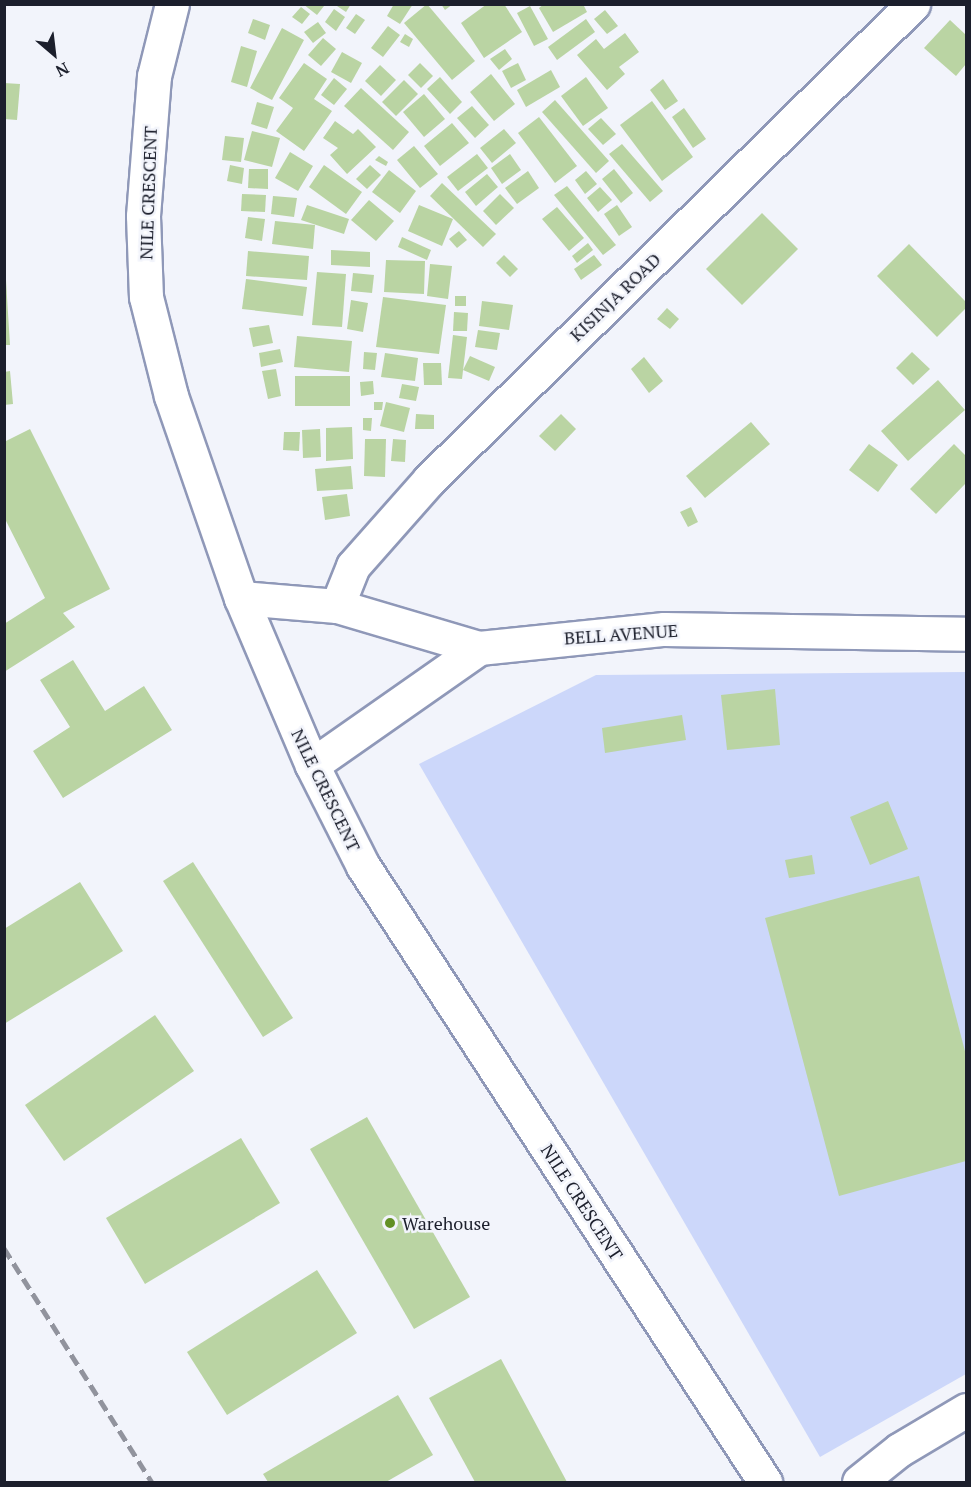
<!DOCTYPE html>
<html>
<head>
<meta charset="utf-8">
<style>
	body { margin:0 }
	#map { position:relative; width:971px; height:1487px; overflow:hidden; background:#f2f4fb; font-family:"PT Serif",serif }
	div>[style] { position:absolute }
	.green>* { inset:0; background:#ccd7fa }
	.building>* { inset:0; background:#bad4a3 }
	.roads { filter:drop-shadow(2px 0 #8f98b8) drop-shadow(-2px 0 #8f98b8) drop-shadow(0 2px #8f98b8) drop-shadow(0 -2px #8f98b8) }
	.street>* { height:33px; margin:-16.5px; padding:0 16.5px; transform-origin:16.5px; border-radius:16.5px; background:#fff }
	.secondary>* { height:33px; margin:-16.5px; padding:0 16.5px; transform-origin:16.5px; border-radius:16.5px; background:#fff }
	.rail>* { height:4.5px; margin-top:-2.25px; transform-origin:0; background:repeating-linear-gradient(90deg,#91939d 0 12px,transparent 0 18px) }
	.dots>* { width:16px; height:16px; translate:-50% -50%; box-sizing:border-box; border:3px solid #f2f4fb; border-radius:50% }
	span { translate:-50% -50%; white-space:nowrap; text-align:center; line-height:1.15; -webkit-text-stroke:5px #f2f4fb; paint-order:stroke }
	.street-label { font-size:18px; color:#1c1f2c }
	.poi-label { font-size:18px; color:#1c1f2c }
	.left { translate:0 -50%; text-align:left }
	.frame { position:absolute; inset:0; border:6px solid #1c1f2c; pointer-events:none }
	.north { position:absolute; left:24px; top:24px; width:60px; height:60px; -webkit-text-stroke:4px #f2f4fb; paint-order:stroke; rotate:152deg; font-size:16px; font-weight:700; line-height:24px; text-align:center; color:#1c1f2c }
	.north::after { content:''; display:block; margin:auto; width:21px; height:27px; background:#1c1f2c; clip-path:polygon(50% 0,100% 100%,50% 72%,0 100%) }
</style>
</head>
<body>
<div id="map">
	<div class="green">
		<i style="clip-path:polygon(966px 672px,966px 1374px,820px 1457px,419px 764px,596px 675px)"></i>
	</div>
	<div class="building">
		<i style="clip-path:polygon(303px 4px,322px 4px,324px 6px,317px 15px)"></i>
		<i style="clip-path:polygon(334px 4px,351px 4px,346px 12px)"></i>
		<i style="clip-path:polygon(394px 4px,413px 4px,400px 24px,387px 16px)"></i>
		<i style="clip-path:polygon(427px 4px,475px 61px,452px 80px,404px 23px)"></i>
		<i style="clip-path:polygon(441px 4px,453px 4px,445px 10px)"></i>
		<i style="clip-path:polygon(487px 4px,504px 4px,522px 32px,484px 58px,461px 23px)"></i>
		<i style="clip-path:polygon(544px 4px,583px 4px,587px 12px,553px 32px,539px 8px)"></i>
		<i style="clip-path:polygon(530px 6px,548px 39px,534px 46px,517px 13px)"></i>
		<i style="clip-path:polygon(301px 7px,310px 14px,302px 24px,292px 17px)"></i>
		<i style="clip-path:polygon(334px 9px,345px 17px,336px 31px,325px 22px)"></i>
		<i style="clip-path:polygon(605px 10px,618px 26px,607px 34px,594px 19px)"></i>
		<i style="clip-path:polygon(356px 14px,365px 20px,355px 34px,346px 28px)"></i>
		<i style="clip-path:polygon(253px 19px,270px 25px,265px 40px,248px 33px)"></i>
		<i style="clip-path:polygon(586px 19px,595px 32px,557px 60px,548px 47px)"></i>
		<i style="clip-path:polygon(950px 20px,966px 35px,966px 64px,956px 76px,924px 48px)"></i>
		<i style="clip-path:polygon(318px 22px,326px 33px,313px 43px,304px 32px)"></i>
		<i style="clip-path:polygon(388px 26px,400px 35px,383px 57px,371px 48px)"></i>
		<i style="clip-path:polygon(282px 28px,304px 40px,272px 100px,250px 88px)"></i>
		<i style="clip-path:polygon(625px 33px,639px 52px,619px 67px,625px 74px,607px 90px,577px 55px,596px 39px,604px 49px)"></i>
		<i style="clip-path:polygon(405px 34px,413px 39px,409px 47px,400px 42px)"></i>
		<i style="clip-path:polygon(323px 38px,336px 49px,321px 66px,308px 55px)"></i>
		<i style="clip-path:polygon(241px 46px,257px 51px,247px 87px,231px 82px)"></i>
		<i style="clip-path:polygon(505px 49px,512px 59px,499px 70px,490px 59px)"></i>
		<i style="clip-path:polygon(342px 52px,362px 63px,351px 83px,331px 72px)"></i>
		<i style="clip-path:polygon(304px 63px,327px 79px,314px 99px,332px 111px,304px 151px,276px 131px,293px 108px,279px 98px)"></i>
		<i style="clip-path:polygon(420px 63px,433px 76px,421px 88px,408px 75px)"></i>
		<i style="clip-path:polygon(518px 63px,526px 80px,511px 88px,502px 71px)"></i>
		<i style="clip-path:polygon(380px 65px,396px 80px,381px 96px,365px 81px)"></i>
		<i style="clip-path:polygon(551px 70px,560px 87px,526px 107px,517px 90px)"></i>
		<i style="clip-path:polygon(491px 74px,515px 104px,494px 121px,470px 92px)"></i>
		<i style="clip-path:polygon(440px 77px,462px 102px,450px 114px,427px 89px)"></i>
		<i style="clip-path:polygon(586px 77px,608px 108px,583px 126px,561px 96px)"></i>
		<i style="clip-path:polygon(334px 78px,347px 89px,334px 105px,321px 95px)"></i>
		<i style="clip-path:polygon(663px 79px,678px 101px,665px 110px,650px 90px)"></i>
		<i style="clip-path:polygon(404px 80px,418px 94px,396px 116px,382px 102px)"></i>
		<i style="clip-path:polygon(4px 83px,20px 84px,17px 120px,4px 119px)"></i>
		<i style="clip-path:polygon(361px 88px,409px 132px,393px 150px,344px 106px)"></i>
		<i style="clip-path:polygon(424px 94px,445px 119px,424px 137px,403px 112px)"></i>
		<i style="clip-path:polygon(555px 100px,609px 161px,596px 173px,542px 112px)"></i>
		<i style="clip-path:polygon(652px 101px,693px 157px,662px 181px,620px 125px)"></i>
		<i style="clip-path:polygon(257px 102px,274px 107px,267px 129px,251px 124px)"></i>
		<i style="clip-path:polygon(472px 106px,489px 125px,475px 138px,457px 118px)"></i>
		<i style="clip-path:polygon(684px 108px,706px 139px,693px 148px,672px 117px)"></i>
		<i style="clip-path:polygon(539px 117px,577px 166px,555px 183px,518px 133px)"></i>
		<i style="clip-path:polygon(601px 118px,616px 134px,603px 145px,588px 129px)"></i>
		<i style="clip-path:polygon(335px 121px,353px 134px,358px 129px,376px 147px,347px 174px,330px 155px,338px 148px,323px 138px)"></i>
		<i style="clip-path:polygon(452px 123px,469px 143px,440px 166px,424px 146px)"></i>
		<i style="clip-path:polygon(504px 129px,516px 143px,492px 163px,480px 148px)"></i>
		<i style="clip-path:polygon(252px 131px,280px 138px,272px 167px,244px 160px)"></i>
		<i style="clip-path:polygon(225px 136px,244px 138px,241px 162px,222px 160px)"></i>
		<i style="clip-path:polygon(622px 144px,663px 191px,650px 202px,609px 154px)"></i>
		<i style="clip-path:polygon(414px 146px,438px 174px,420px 188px,397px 160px)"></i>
		<i style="clip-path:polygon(290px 152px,313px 166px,298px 191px,275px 178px)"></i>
		<i style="clip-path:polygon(477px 154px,488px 168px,458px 191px,447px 177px)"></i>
		<i style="clip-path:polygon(510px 154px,521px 170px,502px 184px,491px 168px)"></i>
		<i style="clip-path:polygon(379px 156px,388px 162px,386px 166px,375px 160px)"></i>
		<i style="clip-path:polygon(230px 165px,244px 168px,242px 184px,227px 181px)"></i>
		<i style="clip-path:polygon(324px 165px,362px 192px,346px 214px,309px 187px)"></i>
		<i style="clip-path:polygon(370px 165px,381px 175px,367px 189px,356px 179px)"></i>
		<i style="clip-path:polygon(249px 169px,268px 169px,268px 189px,248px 188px)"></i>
		<i style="clip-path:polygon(614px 169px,633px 193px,621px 203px,602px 179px)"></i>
		<i style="clip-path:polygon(389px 170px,416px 191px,400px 213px,372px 192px)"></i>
		<i style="clip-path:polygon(528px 171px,539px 188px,517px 204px,505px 188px)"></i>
		<i style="clip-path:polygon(586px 171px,597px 184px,585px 194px,575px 180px)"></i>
		<i style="clip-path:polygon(487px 174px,498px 187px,476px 206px,465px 192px)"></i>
		<i style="clip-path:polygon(442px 183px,496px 234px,483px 247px,430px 196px)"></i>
		<i style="clip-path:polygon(567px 186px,616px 245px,603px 255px,554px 195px)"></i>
		<i style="clip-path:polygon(600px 187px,612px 200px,598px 212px,587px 198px)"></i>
		<i style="clip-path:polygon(242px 194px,266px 195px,265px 212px,241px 211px)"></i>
		<i style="clip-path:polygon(500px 194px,514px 208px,496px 225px,483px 211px)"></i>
		<i style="clip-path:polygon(273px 196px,297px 198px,294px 217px,271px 214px)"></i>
		<i style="clip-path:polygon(369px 200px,394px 221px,376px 241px,351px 220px)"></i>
		<i style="clip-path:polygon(307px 205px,349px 219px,344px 234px,301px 220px)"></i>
		<i style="clip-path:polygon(419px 205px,453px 219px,442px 246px,408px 231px)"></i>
		<i style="clip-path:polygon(617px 205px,632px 227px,619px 236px,604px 214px)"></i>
		<i style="clip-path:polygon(557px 207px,584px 238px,569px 251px,542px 219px)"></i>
		<i style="clip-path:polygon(762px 213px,798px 249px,742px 305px,706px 269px)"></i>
		<i style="clip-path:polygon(248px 217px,265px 219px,262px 241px,245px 238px)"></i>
		<i style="clip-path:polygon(275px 221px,315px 225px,313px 249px,272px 244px)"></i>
		<i style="clip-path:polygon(459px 231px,467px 240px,457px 248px,449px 239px)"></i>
		<i style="clip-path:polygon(402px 237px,431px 250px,427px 260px,398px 247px)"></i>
		<i style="clip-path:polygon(588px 243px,593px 250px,577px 263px,572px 256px)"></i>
		<i style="clip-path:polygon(909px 244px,966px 302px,966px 308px,937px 337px,877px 276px)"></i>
		<i style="clip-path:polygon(4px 248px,10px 345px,4px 345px)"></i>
		<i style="clip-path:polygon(331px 250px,370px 252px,370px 267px,331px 265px)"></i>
		<i style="clip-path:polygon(248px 251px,309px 256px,307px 280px,246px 276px)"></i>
		<i style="clip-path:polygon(504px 255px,518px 269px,510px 277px,496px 263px)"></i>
		<i style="clip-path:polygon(594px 255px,602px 265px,581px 280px,574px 269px)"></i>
		<i style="clip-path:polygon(386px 260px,425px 261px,424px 294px,384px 292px)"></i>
		<i style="clip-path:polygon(430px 264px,452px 266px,448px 299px,427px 296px)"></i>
		<i style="clip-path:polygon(317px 272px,346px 274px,342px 327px,312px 325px)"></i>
		<i style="clip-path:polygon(353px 273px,374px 275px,372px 293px,351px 291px)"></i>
		<i style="clip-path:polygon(246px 279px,307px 287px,303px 316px,242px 309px)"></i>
		<i style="clip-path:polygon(455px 296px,466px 296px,466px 306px,455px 306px)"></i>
		<i style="clip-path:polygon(383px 297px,446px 305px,439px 354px,376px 347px)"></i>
		<i style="clip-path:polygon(351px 300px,368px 303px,363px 332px,347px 329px)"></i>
		<i style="clip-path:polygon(482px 301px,513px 305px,509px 330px,479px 326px)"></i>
		<i style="clip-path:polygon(667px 308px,679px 319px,670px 329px,657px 319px)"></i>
		<i style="clip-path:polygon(454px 312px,468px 313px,467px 331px,453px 331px)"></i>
		<i style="clip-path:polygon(269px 325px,273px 343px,253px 347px,249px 328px)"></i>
		<i style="clip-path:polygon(478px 330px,500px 333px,497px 350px,475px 347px)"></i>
		<i style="clip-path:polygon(453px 335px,467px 337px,462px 379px,448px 378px)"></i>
		<i style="clip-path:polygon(297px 336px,352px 341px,349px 372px,294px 367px)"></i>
		<i style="clip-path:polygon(280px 349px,283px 362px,261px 367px,259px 353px)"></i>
		<i style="clip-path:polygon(364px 352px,377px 353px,375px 370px,363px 369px)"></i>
		<i style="clip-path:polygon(912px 352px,930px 369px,913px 385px,896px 368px)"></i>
		<i style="clip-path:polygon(385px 353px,418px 358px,415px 381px,381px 377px)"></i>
		<i style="clip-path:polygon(470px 356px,495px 367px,489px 381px,463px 370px)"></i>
		<i style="clip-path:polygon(644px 357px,663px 381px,649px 393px,631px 369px)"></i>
		<i style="clip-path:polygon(423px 363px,441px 363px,442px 385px,424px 385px)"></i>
		<i style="clip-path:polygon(276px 369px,281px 396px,268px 399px,262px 371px)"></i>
		<i style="clip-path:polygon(10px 371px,13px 404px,4px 405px,4px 372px)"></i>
		<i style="clip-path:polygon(295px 376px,350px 376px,350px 406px,295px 406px)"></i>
		<i style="clip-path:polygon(938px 380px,965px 410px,908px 461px,881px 431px)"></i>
		<i style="clip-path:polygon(373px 381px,374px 394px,361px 396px,360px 382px)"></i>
		<i style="clip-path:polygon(402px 384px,419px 387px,416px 401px,399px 398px)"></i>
		<i style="clip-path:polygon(374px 402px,383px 402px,382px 410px,374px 410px)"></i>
		<i style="clip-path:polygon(386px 402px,410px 408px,404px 432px,380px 426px)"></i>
		<i style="clip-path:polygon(416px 414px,434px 415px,434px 429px,415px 429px)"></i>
		<i style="clip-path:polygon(561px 414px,576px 429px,555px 451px,539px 436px)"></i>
		<i style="clip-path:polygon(363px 418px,372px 418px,371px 431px,363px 430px)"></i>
		<i style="clip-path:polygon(751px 422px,770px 444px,705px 498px,686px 476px)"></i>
		<i style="clip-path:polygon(352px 427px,353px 459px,326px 461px,326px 428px)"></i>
		<i style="clip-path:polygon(30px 429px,110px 589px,63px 613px,75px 627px,4px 672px,4px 624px,45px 598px,4px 517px,4px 442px)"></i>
		<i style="clip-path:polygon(320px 429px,321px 457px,303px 458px,302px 430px)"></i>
		<i style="clip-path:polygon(284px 432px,300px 432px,299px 451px,283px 450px)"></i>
		<i style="clip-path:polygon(365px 439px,386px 439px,385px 477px,364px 476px)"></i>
		<i style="clip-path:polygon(393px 439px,406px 440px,405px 462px,391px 461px)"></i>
		<i style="clip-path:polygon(869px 444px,898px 465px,878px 492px,849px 470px)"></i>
		<i style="clip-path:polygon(954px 444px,966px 456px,966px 483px,936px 514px,910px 489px)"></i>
		<i style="clip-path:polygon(351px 466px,353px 489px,317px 491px,315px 469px)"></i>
		<i style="clip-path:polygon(347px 494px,350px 516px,325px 520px,322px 497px)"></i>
		<i style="clip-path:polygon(691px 507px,698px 522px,688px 527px,680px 512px)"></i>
		<i style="clip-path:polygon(73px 660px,105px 711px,144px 686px,172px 730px,63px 798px,33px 751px,70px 727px,40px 680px)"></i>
		<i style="clip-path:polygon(775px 689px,780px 745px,727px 750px,721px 695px)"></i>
		<i style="clip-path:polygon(682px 715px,686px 740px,605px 753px,602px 728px)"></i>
		<i style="clip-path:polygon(888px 801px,908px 849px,870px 865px,850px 817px)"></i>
		<i style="clip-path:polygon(812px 855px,815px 874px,789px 878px,785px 860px)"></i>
		<i style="clip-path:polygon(193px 862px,293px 1018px,263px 1037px,163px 881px)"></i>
		<i style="clip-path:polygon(919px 876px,966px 1055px,966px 1161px,839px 1196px,765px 918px)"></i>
		<i style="clip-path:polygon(80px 882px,123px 951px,4px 1024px,4px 929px)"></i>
		<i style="clip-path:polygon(155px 1015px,194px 1071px,64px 1161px,25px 1105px)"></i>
		<i style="clip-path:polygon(367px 1117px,470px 1297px,414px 1329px,310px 1149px)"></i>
		<i style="clip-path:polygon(241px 1138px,280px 1203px,145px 1284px,106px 1218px)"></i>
		<i style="clip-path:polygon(317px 1270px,357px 1333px,227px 1415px,187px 1352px)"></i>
		<i style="clip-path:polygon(501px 1359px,567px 1482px,475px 1482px,429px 1398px)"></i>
		<i style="clip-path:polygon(398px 1395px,433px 1455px,386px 1482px,268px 1482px,263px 1474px)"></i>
	</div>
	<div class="roads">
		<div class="street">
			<i style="left:337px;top:606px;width:43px;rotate:-68.2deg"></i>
			<i style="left:353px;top:566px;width:115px;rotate:-48.5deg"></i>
			<i style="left:429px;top:480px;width:679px;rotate:-44.52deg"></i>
			<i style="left:859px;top:1482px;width:51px;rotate:-38.7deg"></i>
			<i style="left:899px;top:1450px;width:78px;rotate:-30.8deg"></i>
		</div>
		<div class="secondary">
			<i style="left:172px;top:4px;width:74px;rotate:104deg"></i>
			<i style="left:154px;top:76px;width:140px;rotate:94.5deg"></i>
			<i style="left:143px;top:216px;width:81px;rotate:87.9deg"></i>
			<i style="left:146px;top:297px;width:102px;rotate:75.8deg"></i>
			<i style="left:171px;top:396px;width:214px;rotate:70.9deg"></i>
			<i style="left:241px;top:598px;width:181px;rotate:67deg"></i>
			<i style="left:312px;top:765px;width:113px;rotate:63.2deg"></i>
			<i style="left:363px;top:866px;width:736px;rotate:56.87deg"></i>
			<i style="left:241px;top:598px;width:96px;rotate:4.8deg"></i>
			<i style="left:337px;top:606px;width:148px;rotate:16.5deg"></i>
			<i style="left:312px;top:765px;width:204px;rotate:-35deg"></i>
			<i style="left:479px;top:648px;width:186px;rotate:-5.9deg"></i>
			<i style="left:664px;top:629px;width:302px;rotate:0.9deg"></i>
		</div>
	</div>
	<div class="rail">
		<i style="left:4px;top:1248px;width:277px;rotate:57.7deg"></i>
	</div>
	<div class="dots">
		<i style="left:390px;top:1223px;background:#629025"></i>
	</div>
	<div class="street-label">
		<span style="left:148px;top:193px;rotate:-88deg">NILE CRESCENT</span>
		<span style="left:615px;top:297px;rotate:-44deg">KISINJA ROAD</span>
		<span style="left:621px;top:634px;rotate:-4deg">BELL AVENUE</span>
		<span style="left:326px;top:790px;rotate:64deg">NILE CRESCENT</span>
		<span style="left:582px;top:1202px;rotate:57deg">NILE CRESCENT</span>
	</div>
	<div class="poi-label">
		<span class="left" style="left:402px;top:1223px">Warehouse</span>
	</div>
	<div class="frame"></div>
	<div class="north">N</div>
</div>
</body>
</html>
